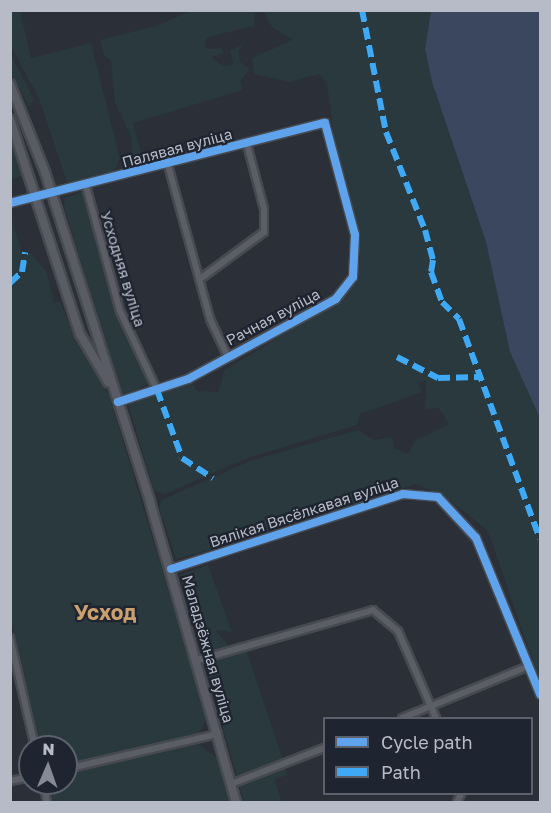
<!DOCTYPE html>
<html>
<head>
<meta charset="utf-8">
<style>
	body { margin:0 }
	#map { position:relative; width:551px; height:813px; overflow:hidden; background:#2b2f37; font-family:"Golos Text",sans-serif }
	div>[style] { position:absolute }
	.green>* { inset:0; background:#29393d }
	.water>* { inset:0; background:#3b475f }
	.roads { filter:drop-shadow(2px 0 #474a50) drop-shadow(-2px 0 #474a50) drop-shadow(0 2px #474a50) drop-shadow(0 -2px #474a50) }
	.street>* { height:6px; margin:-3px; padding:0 3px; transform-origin:3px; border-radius:3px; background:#5b5e65 }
	.secondary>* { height:8px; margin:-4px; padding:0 4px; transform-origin:4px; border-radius:4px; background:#595c64 }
	.quiet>* { height:6px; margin-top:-3px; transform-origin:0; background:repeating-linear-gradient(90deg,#3fa9f5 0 12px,transparent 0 18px) }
	.cycleway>* { height:8px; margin:-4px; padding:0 4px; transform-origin:4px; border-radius:4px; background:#60a3ed }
	span { translate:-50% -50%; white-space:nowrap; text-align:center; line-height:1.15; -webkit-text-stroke:4.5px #1f2431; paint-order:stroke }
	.street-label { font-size:15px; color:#b6bbc7 }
	.district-label { font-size:21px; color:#cca06d; font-weight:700 }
	.frame { position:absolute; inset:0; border:12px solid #b6bbc7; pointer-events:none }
	.legend { position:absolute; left:323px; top:717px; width:210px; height:78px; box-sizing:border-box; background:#1f2431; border:2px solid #5b606d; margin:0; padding:8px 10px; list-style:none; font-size:18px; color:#b6bbc7 }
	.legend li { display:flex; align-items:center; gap:12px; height:30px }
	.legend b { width:30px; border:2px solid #5b606d }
	.north { position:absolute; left:18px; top:735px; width:60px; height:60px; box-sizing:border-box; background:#1f2431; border:2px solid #5b606d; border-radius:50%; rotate:2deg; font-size:16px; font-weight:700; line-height:24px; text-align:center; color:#b6bbc7 }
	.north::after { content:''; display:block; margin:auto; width:21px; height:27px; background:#858a95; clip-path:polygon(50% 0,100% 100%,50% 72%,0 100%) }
</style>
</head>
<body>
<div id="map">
	<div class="green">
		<i style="clip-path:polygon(11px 10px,20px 11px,31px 58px,91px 43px,120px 159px,113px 174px,68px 185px,38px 96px,11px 47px)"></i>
		<i style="clip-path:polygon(190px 11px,255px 11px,254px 26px,207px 37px,204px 43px,207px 49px,222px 48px,224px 53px,212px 57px,223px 66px,234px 64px,230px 51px,246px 42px,239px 50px,240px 62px,250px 69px,240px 82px,243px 90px,133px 123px,144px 165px,133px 168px,131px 136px,115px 103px,111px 60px,104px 55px,100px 40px,157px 26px)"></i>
		<i style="clip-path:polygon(263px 11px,431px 11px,425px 49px,432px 82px,486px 242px,510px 352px,540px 418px,540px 682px,488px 531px,450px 500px,416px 484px,320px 516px,293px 514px,276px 521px,267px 533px,176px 559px,159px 507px,162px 500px,250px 461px,358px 430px,374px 440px,392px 437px,394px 448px,408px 454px,416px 440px,449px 424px,439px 408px,425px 409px,426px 380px,418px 383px,422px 392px,360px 414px,357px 425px,247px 458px,165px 494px,154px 490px,128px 404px,191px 382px,197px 391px,218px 392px,225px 370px,340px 300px,356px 276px,358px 234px,335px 144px,327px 83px,319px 74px,289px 82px,254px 74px,252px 58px,293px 40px,272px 27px)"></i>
		<i style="clip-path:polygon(11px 55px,34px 99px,29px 107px,11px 73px)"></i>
		<i style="clip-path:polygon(10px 133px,24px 175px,12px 179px,10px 178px)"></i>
		<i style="clip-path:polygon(84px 191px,117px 313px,150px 383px,126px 395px,120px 392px,64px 206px,65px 198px)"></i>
		<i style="clip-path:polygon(10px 214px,23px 255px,31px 253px,46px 271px,54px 302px,60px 301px,76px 341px,109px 395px,207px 718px,199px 733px,66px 765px,66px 747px,39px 747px,11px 620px)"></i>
		<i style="clip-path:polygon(208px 565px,232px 632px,216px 630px,228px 646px,243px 641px,288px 775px,275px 779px,281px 802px,244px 802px,180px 575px)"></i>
		<i style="clip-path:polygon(198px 744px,220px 760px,229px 802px,53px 802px,49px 783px,66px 783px,66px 773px)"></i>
	</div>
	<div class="water">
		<i style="clip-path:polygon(431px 11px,540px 11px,540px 418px,510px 352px,486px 242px,432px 82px,425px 49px)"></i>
	</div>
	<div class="roads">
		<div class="street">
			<i style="left:168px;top:165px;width:160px;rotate:74.7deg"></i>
			<i style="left:210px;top:319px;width:42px;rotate:64.7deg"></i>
			<i style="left:86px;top:186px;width:130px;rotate:74.8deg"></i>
			<i style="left:120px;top:311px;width:87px;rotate:64.9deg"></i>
			<i style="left:10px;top:203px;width:325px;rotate:-14.3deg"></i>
			<i style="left:325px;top:123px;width:116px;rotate:75deg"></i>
			<i style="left:355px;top:235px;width:42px;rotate:92.7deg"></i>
			<i style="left:353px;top:277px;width:28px;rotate:128deg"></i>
			<i style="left:336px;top:299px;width:168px;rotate:151.6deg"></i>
			<i style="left:188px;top:379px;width:74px;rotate:161.8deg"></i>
			<i style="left:200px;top:279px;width:79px;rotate:-36.3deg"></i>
			<i style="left:264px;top:232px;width:23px;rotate:-90deg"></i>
			<i style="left:264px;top:209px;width:67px;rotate:-104.7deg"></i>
			<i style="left:171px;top:569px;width:244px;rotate:-17.9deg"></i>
			<i style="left:403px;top:494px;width:35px;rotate:5deg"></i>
			<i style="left:438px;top:497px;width:56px;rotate:47.2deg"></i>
			<i style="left:476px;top:538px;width:169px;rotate:67.7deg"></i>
			<i style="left:10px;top:638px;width:112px;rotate:77.1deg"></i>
			<i style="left:198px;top:660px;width:182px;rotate:-15.9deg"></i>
			<i style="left:373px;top:610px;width:33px;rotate:40deg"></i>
			<i style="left:398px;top:631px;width:95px;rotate:66.4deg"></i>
			<i style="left:402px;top:718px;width:137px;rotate:-22.3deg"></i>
			<i style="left:66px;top:769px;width:156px;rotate:-13deg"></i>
			<i style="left:10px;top:781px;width:20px;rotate:-11deg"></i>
			<i style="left:43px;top:783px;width:19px;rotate:78deg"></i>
			<i style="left:231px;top:784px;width:100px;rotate:-21.2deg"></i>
			<i style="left:457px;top:802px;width:9px;rotate:-63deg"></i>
		</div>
		<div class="secondary">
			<i style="left:10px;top:84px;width:95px;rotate:68.3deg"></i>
			<i style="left:45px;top:172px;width:346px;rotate:72.3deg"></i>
			<i style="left:150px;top:502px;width:312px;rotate:74deg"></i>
			<i style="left:10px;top:119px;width:226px;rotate:72deg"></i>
			<i style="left:80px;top:334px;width:56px;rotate:59.7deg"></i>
		</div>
	</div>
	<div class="quiet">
		<i style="left:362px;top:10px;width:124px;rotate:78.9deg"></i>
		<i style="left:386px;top:132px;width:105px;rotate:68.3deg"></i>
		<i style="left:425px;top:230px;width:31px;rotate:75deg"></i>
		<i style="left:433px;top:260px;width:12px;rotate:99deg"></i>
		<i style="left:431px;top:272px;width:32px;rotate:70deg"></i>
		<i style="left:442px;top:302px;width:24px;rotate:45deg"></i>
		<i style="left:459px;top:319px;width:234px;rotate:69.8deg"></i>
		<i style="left:10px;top:283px;width:16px;rotate:-43deg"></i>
		<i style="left:22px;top:272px;width:20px;rotate:-81deg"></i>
		<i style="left:397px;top:357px;width:46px;rotate:27.1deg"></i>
		<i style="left:438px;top:378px;width:42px;rotate:-1.4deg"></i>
		<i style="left:157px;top:390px;width:72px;rotate:69.8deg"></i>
		<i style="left:182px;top:458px;width:37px;rotate:33deg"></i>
	</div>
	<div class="cycleway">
		<i style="left:10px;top:203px;width:325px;rotate:-14.3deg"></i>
		<i style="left:325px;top:123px;width:116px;rotate:75deg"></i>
		<i style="left:355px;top:235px;width:42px;rotate:92.7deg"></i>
		<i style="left:353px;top:277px;width:28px;rotate:128deg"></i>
		<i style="left:336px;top:299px;width:168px;rotate:151.6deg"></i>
		<i style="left:188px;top:379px;width:74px;rotate:161.8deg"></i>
		<i style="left:171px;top:569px;width:244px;rotate:-17.9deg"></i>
		<i style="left:403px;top:494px;width:35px;rotate:5deg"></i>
		<i style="left:438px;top:497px;width:56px;rotate:47.2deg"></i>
		<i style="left:476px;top:538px;width:169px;rotate:67.7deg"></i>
	</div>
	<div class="street-label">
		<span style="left:177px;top:148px;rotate:-15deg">Палявая вуліца</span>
		<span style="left:123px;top:269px;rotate:73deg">Усходняя вуліца</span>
		<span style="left:273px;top:317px;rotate:-28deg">Рачная вуліца</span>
		<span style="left:304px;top:512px;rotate:-18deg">Вялікая Вясёлкавая вуліца</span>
		<span style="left:208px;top:649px;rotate:74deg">Маладзёжная вуліца</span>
	</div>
	<div class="district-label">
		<span style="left:105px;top:612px">Усход</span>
	</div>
	<div class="frame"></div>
	<ul class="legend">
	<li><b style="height:8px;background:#60a3ed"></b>Cycle path</li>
	<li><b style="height:8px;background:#3fa9f5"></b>Path</li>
	</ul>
	<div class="north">N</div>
</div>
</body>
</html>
